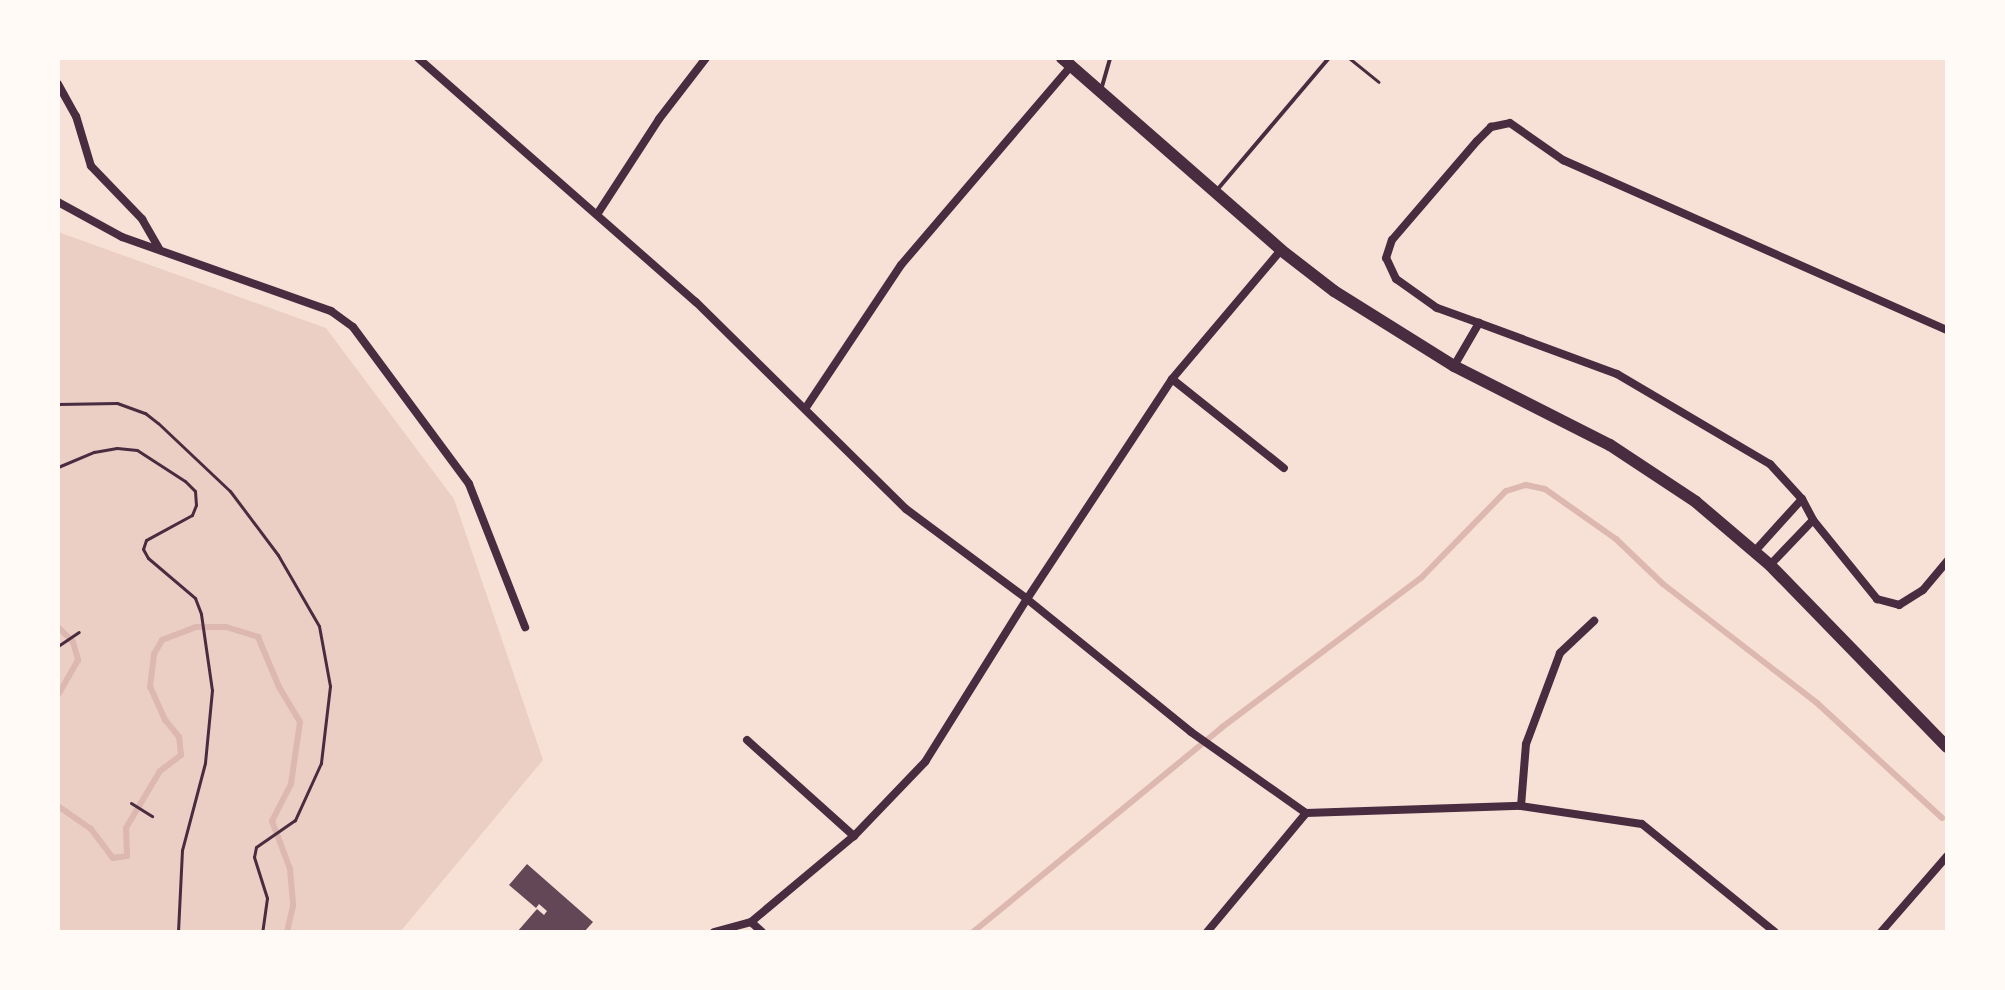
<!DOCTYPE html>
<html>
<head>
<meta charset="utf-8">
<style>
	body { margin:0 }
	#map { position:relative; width:2005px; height:990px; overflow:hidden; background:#f7e1d7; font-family:"PT Sans Narrow",sans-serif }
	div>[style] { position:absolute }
	.green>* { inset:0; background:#ebcfc5 }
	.stream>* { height:6px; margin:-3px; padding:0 3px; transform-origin:3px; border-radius:3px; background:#dcb8b0 }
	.building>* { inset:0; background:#644757 }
	.path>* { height:3px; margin:-1.5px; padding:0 1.5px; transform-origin:1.5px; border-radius:1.5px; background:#4a2c40 }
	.service>* { height:4px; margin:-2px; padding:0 2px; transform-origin:2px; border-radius:2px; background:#4a2c40 }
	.minor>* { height:8px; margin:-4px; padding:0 4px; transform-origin:4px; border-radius:4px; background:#4a2c40 }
	.secondary>* { height:12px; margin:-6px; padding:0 6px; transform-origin:6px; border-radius:6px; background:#4a2c40 }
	span { translate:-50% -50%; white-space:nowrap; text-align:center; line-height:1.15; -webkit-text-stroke:7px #fffaf5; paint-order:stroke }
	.frame { position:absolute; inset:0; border:60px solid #fffaf5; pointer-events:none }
</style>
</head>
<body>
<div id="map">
	<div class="green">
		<i style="clip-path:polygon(58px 232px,326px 328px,454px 499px,543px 760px,400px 932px,58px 932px)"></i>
	</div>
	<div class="stream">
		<i style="left:58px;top:627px;width:21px;rotate:45deg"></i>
		<i style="left:73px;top:642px;width:19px;rotate:74deg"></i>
		<i style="left:78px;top:660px;width:40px;rotate:119.7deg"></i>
		<i style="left:58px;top:806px;width:40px;rotate:34.9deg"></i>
		<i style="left:91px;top:829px;width:36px;rotate:53deg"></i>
		<i style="left:113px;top:858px;width:14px;rotate:-8deg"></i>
		<i style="left:127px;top:856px;width:28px;rotate:-92deg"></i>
		<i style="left:126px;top:828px;width:66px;rotate:-59.2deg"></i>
		<i style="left:160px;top:771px;width:26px;rotate:-37deg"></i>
		<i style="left:181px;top:755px;width:18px;rotate:-96deg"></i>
		<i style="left:179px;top:737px;width:22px;rotate:-129deg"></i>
		<i style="left:165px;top:720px;width:36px;rotate:-114deg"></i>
		<i style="left:150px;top:687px;width:33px;rotate:-83deg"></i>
		<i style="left:154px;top:654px;width:16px;rotate:-60deg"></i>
		<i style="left:162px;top:640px;width:36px;rotate:-21deg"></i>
		<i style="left:196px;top:627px;width:30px"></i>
		<i style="left:226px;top:627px;width:34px;rotate:17deg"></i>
		<i style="left:258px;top:637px;width:54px;rotate:67.2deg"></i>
		<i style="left:279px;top:687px;width:41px;rotate:59deg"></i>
		<i style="left:300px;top:722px;width:63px;rotate:98.3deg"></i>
		<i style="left:291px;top:784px;width:42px;rotate:117.2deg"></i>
		<i style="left:272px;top:821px;width:51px;rotate:69.4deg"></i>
		<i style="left:290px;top:869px;width:37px;rotate:85deg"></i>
		<i style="left:293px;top:906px;width:27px;rotate:103deg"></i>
		<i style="left:973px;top:932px;width:321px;rotate:-39.4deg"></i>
		<i style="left:1221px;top:728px;width:251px;rotate:-36.9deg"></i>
		<i style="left:1422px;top:577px;width:120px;rotate:-45.7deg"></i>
		<i style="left:1506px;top:491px;width:21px;rotate:-17deg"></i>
		<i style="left:1526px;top:485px;width:19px;rotate:12deg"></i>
		<i style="left:1545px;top:489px;width:87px;rotate:35.2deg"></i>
		<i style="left:1616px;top:539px;width:65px;rotate:43.8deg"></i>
		<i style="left:1663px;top:584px;width:195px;rotate:37.7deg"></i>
		<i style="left:1817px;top:703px;width:170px;rotate:42.6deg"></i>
	</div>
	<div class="building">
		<i style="clip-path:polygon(527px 864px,593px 922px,584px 932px,517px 932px,537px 909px,544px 915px,547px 911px,539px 904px,536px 908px,509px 885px)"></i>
	</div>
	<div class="path">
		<i style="left:1349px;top:58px;width:38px;rotate:39deg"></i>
		<i style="left:58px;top:404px;width:59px;rotate:-1deg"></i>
		<i style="left:117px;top:403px;width:30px;rotate:20deg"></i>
		<i style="left:145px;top:413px;width:16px;rotate:38deg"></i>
		<i style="left:158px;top:423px;width:99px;rotate:43.4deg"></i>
		<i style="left:230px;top:491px;width:80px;rotate:53.1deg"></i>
		<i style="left:278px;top:555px;width:82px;rotate:60deg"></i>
		<i style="left:319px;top:626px;width:61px;rotate:79.6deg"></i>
		<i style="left:330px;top:686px;width:78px;rotate:96.7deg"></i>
		<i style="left:321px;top:763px;width:63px;rotate:114.5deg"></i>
		<i style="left:295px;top:820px;width:47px;rotate:145.3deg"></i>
		<i style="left:256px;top:847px;width:10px;rotate:101deg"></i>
		<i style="left:254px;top:857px;width:43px;rotate:72.4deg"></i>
		<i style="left:267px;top:898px;width:34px;rotate:98deg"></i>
		<i style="left:58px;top:467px;width:39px;rotate:-23deg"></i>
		<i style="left:94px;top:452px;width:23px;rotate:-10deg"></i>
		<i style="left:117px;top:448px;width:20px;rotate:6deg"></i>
		<i style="left:137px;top:450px;width:57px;rotate:32.9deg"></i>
		<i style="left:185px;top:481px;width:14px;rotate:45deg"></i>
		<i style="left:195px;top:491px;width:14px;rotate:86deg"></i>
		<i style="left:196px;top:505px;width:11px;rotate:112deg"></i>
		<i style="left:192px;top:515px;width:52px;rotate:151.5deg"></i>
		<i style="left:146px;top:540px;width:9px;rotate:108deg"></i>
		<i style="left:143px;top:549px;width:10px;rotate:61deg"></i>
		<i style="left:148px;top:558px;width:62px;rotate:40.4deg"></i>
		<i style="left:195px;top:598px;width:17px;rotate:69deg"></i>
		<i style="left:201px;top:614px;width:77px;rotate:81.8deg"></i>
		<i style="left:212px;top:690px;width:73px;rotate:95.5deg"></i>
		<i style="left:205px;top:763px;width:90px;rotate:104.8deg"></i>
		<i style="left:182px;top:850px;width:82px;rotate:92.8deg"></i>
		<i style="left:58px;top:646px;width:25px;rotate:-34deg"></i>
		<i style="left:131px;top:803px;width:25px;rotate:32deg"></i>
	</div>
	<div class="service">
		<i style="left:1101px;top:90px;width:33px;rotate:-74deg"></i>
		<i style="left:1217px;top:190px;width:173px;rotate:-49.7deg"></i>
	</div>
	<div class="minor">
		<i style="left:418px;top:58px;width:370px;rotate:41.3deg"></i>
		<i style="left:696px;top:302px;width:295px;rotate:44.6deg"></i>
		<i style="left:906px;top:509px;width:151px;rotate:36.6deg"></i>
		<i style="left:1027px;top:599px;width:211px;rotate:39deg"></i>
		<i style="left:1191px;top:732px;width:141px;rotate:35.2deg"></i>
		<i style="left:1306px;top:813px;width:215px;rotate:-1.9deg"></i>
		<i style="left:1521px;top:806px;width:122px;rotate:8.5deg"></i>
		<i style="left:1642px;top:824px;width:171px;rotate:39.1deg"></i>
		<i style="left:58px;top:84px;width:37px;rotate:61deg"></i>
		<i style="left:76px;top:116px;width:52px;rotate:73.3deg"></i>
		<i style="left:91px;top:166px;width:74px;rotate:46.1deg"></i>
		<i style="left:142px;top:219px;width:34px;rotate:60deg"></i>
		<i style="left:58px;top:202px;width:73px;rotate:28.7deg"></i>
		<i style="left:122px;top:237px;width:222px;rotate:19.5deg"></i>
		<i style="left:331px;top:311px;width:27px;rotate:36deg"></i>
		<i style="left:353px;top:327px;width:195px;rotate:53.5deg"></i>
		<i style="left:469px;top:484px;width:154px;rotate:68.6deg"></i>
		<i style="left:598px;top:213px;width:112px;rotate:-57deg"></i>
		<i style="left:659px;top:119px;width:77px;rotate:-52.4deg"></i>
		<i style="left:1479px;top:323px;width:147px;rotate:20.3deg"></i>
		<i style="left:1617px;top:374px;width:178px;rotate:30.5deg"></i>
		<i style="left:1770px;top:464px;width:47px;rotate:47.6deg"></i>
		<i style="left:1802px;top:499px;width:24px;rotate:62deg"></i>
		<i style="left:1813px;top:520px;width:102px;rotate:51deg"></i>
		<i style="left:1877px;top:599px;width:23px;rotate:15deg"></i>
		<i style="left:1899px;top:605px;width:28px;rotate:-32deg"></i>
		<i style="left:1923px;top:590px;width:38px;rotate:-50deg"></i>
		<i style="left:1454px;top:366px;width:50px;rotate:-59.8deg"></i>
		<i style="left:1479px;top:323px;width:45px;rotate:-160.3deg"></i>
		<i style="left:1437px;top:308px;width:50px;rotate:-144.7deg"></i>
		<i style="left:1396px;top:279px;width:23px;rotate:-115deg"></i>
		<i style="left:1386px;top:258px;width:19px;rotate:-72deg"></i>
		<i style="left:1392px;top:240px;width:130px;rotate:-49.4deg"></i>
		<i style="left:1477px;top:141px;width:20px;rotate:-45deg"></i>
		<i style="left:1491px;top:127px;width:19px;rotate:-12deg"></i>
		<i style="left:1510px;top:123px;width:65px;rotate:34.9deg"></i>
		<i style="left:1563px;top:160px;width:420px;rotate:23.9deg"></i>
		<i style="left:1172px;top:379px;width:143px;rotate:38.5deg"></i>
		<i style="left:805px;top:409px;width:173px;rotate:-56.3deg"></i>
		<i style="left:901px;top:265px;width:262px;rotate:-49.5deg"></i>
		<i style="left:1755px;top:551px;width:70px;rotate:-47.9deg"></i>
		<i style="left:1770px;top:565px;width:62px;rotate:-46.3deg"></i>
		<i style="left:747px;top:740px;width:144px;rotate:41.9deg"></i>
		<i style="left:1521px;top:806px;width:62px;rotate:-85.4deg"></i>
		<i style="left:1526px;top:744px;width:97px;rotate:-69.5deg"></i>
		<i style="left:1560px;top:653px;width:47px;rotate:-43.3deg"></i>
		<i style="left:751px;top:922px;width:15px;rotate:42deg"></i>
		<i style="left:714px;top:932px;width:38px;rotate:-15deg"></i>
		<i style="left:751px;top:922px;width:134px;rotate:-39.9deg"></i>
		<i style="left:854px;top:836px;width:103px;rotate:-46.2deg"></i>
		<i style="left:925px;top:762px;width:192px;rotate:-58deg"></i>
		<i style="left:1027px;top:599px;width:263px;rotate:-56.6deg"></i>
		<i style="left:1172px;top:379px;width:169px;rotate:-49.8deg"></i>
		<i style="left:1207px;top:932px;width:155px;rotate:-50.2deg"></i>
		<i style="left:1881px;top:932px;width:101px;rotate:-49deg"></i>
	</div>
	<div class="secondary">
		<i style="left:1062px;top:58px;width:291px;rotate:41.2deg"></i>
		<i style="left:1281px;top:250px;width:67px;rotate:37.7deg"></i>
		<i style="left:1334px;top:291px;width:142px;rotate:32deg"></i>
		<i style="left:1454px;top:366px;width:175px;rotate:26.9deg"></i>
		<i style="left:1610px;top:445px;width:103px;rotate:33.5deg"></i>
		<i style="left:1696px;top:502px;width:97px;rotate:40.4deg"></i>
		<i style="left:1770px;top:565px;width:254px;rotate:45.8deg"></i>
	</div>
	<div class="frame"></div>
</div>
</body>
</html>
